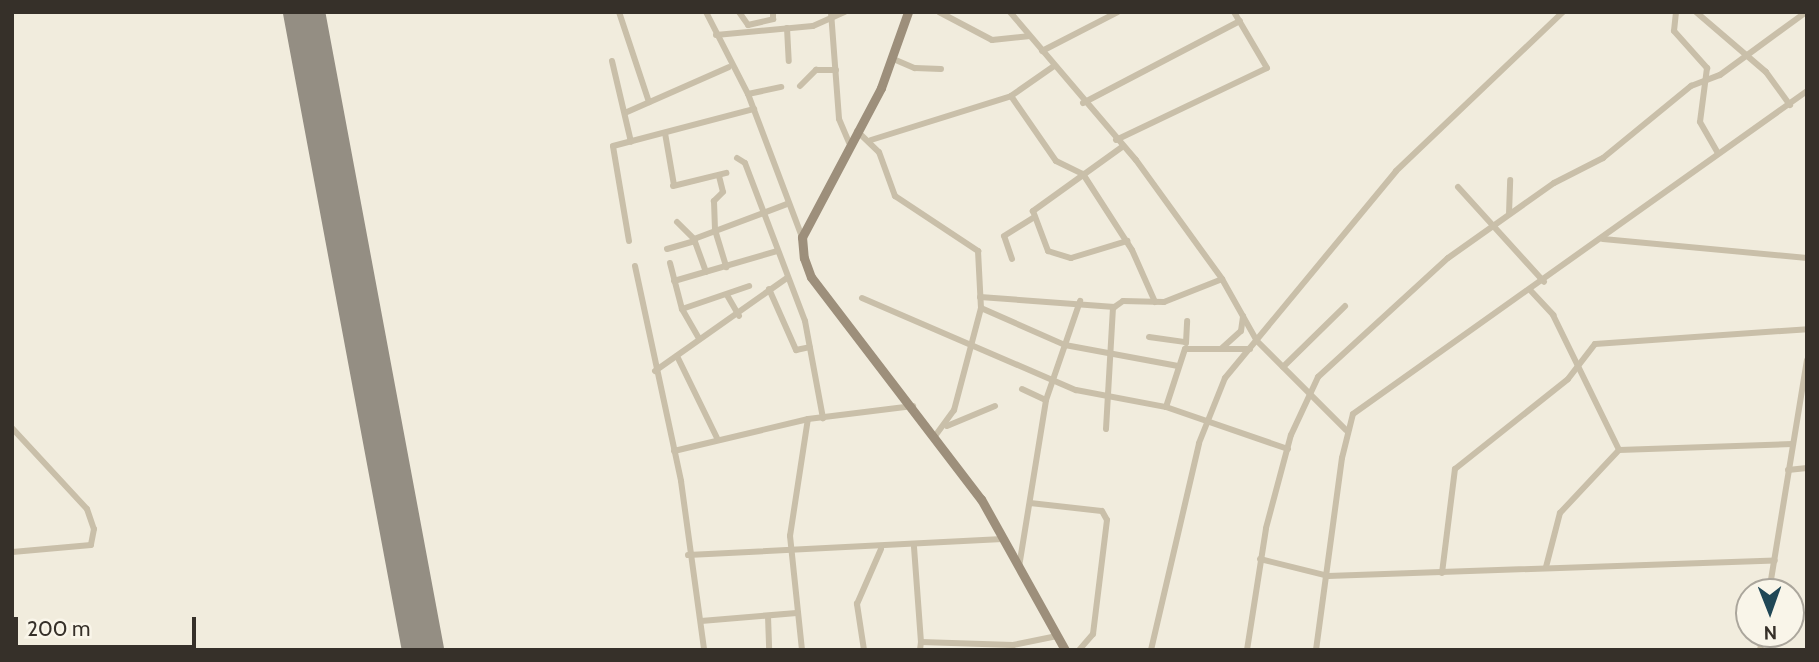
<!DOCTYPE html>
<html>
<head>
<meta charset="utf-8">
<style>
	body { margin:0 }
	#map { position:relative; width:1819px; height:662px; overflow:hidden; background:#f1ecdd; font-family:Cabin,sans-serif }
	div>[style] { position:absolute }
	.runway>* { height:42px; margin:-21px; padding:0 21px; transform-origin:21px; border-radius:21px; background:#948e83 }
	.minor>* { height:6px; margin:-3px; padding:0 3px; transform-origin:3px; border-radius:3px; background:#c9bfa9 }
	.secondary>* { height:9px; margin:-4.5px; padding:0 4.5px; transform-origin:4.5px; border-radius:4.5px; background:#9d8f7b }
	span { translate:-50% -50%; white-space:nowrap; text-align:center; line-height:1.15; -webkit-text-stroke:7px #f9f5e9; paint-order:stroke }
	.frame { position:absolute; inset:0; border:14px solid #363029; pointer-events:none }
	.north { position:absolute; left:1735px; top:578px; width:70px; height:70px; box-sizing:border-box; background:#f9f5e9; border:2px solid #aba69c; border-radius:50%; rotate:179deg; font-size:19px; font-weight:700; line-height:28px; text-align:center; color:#363029 }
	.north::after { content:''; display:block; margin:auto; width:24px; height:32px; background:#204756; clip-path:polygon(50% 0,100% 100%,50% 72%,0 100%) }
	.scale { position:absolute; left:14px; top:617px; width:182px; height:32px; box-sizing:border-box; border:4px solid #363029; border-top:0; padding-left:9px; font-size:21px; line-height:24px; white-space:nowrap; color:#363029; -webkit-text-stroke:5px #f9f5e9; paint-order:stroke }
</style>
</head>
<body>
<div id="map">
	<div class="runway">
		<i style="left:304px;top:12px;width:649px;rotate:79.43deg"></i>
	</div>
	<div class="minor">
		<i style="left:619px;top:12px;width:95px;rotate:71.6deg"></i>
		<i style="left:706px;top:12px;width:92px;rotate:62.9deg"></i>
		<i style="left:748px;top:94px;width:153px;rotate:69.3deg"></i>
		<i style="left:739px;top:12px;width:16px;rotate:55deg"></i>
		<i style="left:748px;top:25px;width:26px;rotate:-13deg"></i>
		<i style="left:773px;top:19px;width:7px;rotate:-90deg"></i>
		<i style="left:831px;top:12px;width:107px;rotate:85.7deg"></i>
		<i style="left:839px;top:119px;width:26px;rotate:67deg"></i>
		<i style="left:939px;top:12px;width:60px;rotate:27.8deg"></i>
		<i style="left:992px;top:40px;width:36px;rotate:-6deg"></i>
		<i style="left:1010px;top:12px;width:194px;rotate:49.6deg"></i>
		<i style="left:1136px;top:160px;width:147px;rotate:54.1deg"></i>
		<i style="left:1222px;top:279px;width:71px;rotate:60.6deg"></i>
		<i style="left:1257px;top:341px;width:126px;rotate:45deg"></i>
		<i style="left:1676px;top:12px;width:19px;rotate:96deg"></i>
		<i style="left:1674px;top:31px;width:50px;rotate:48.3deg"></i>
		<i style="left:1707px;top:68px;width:54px;rotate:97.4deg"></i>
		<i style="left:1700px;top:122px;width:36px;rotate:60deg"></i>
		<i style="left:1696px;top:12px;width:92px;rotate:40.6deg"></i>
		<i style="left:1766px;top:72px;width:41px;rotate:54deg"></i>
		<i style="left:787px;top:28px;width:33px;rotate:87deg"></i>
		<i style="left:716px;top:35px;width:97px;rotate:-5.3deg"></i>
		<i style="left:813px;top:26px;width:35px;rotate:-24deg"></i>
		<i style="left:1042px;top:51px;width:85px;rotate:-27.2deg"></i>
		<i style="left:891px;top:58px;width:26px;rotate:23deg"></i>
		<i style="left:915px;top:68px;width:26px;rotate:2deg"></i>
		<i style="left:612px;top:61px;width:83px;rotate:76.8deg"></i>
		<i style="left:800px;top:86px;width:23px;rotate:-45deg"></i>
		<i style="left:816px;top:70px;width:20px"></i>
		<i style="left:748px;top:94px;width:34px;rotate:-12deg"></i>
		<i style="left:1011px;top:96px;width:79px;rotate:55.3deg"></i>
		<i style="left:1056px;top:161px;width:30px;rotate:26deg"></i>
		<i style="left:1083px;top:174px;width:90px;rotate:57.2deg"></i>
		<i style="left:1132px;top:250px;width:57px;rotate:66.1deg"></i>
		<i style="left:1083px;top:103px;width:177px;rotate:-27.6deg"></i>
		<i style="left:627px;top:112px;width:111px;rotate:-23.8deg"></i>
		<i style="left:857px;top:131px;width:30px;rotate:44deg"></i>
		<i style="left:879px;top:152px;width:47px;rotate:70deg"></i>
		<i style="left:895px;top:196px;width:100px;rotate:33.5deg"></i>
		<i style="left:978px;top:251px;width:57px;rotate:87deg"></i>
		<i style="left:981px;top:308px;width:106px;rotate:104.8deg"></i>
		<i style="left:954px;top:410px;width:31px;rotate:126deg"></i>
		<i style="left:665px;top:133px;width:53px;rotate:80.2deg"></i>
		<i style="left:871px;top:140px;width:147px;rotate:-17.4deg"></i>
		<i style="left:1011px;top:96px;width:52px;rotate:-34.9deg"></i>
		<i style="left:1116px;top:140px;width:167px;rotate:-25.5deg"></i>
		<i style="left:1267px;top:68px;width:65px;rotate:-120.5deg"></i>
		<i style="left:1122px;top:147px;width:110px;rotate:144.3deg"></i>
		<i style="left:1033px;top:211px;width:43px;rotate:69.4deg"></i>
		<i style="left:1048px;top:251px;width:24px;rotate:17deg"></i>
		<i style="left:1071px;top:258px;width:59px;rotate:-16.9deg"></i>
		<i style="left:737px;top:158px;width:9px;rotate:32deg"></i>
		<i style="left:745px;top:163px;width:169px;rotate:69.2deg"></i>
		<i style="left:805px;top:321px;width:99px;rotate:79.5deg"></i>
		<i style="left:719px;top:176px;width:16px;rotate:76deg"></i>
		<i style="left:723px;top:192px;width:13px;rotate:135deg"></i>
		<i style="left:714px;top:201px;width:29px;rotate:88deg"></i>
		<i style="left:715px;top:230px;width:39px;rotate:73deg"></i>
		<i style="left:673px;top:186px;width:55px;rotate:-13.8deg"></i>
		<i style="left:1458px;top:187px;width:128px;rotate:47.8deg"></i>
		<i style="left:1509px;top:214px;width:34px;rotate:-88deg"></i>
		<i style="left:677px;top:222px;width:24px;rotate:45deg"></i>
		<i style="left:694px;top:239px;width:35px;rotate:70deg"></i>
		<i style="left:694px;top:239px;width:99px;rotate:-20.6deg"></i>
		<i style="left:1603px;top:239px;width:205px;rotate:5.3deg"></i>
		<i style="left:629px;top:241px;width:96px;rotate:-99.6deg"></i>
		<i style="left:613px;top:146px;width:146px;rotate:-14.7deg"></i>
		<i style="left:667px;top:249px;width:29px;rotate:-16deg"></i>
		<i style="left:1012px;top:259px;width:24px;rotate:-109deg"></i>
		<i style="left:1004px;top:236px;width:36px;rotate:-32deg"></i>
		<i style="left:670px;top:263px;width:48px;rotate:75.4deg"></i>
		<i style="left:682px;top:309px;width:71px;rotate:-18.9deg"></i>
		<i style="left:635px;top:266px;width:220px;rotate:77.9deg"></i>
		<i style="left:681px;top:481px;width:171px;rotate:82.2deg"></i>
		<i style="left:674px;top:281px;width:107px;rotate:-16.2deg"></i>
		<i style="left:769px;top:289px;width:67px;rotate:66.1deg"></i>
		<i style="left:796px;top:350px;width:14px;rotate:-12deg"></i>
		<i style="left:1531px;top:291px;width:33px;rotate:47deg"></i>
		<i style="left:1553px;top:315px;width:150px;rotate:63.9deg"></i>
		<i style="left:727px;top:295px;width:24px;rotate:60deg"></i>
		<i style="left:980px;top:297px;width:135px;rotate:4.2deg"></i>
		<i style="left:862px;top:298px;width:233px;rotate:23.3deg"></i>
		<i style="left:1076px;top:390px;width:92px;rotate:10.7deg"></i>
		<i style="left:1166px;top:407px;width:129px;rotate:19deg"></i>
		<i style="left:981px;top:308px;width:92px;rotate:23.8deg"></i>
		<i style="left:1065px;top:345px;width:115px;rotate:10.5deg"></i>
		<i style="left:682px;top:309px;width:34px;rotate:60deg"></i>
		<i style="left:1149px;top:337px;width:37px;rotate:8deg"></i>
		<i style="left:1186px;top:343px;width:22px;rotate:-87deg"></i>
		<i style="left:1222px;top:348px;width:25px;rotate:-42deg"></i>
		<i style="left:1241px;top:331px;width:15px;rotate:-82deg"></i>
		<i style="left:677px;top:356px;width:91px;rotate:64deg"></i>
		<i style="left:1283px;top:367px;width:87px;rotate:-44.5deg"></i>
		<i style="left:655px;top:371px;width:161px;rotate:-35.2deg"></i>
		<i style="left:1022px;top:389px;width:26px;rotate:25deg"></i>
		<i style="left:1166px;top:407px;width:61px;rotate:-71.9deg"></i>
		<i style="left:1185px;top:349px;width:65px"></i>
		<i style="left:947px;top:426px;width:52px;rotate:-22.6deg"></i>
		<i style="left:12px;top:428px;width:110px;rotate:47.2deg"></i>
		<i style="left:87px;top:509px;width:21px;rotate:71deg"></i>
		<i style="left:94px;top:529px;width:16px;rotate:101deg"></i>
		<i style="left:91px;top:545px;width:79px;rotate:174.9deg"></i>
		<i style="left:1106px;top:429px;width:121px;rotate:-86.7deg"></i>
		<i style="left:1113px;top:308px;width:12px;rotate:-35deg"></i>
		<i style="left:1123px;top:301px;width:41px;rotate:1.4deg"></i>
		<i style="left:1164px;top:302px;width:62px;rotate:-21.6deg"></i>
		<i style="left:674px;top:451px;width:138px;rotate:-13.4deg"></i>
		<i style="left:1788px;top:470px;width:19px;rotate:-6deg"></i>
		<i style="left:1030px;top:503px;width:72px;rotate:6.3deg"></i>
		<i style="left:1102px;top:511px;width:10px;rotate:61deg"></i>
		<i style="left:1107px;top:520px;width:115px;rotate:97deg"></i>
		<i style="left:1093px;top:634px;width:21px;rotate:131deg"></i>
		<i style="left:914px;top:547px;width:95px;rotate:85.8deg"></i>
		<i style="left:688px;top:555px;width:315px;rotate:-2.9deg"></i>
		<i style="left:1260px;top:559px;width:70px;rotate:14deg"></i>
		<i style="left:1328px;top:576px;width:447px;rotate:-2deg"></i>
		<i style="left:1019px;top:567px;width:169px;rotate:-80.8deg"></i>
		<i style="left:1046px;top:400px;width:105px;rotate:-71deg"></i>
		<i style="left:1546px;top:567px;width:56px;rotate:-75.5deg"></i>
		<i style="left:1560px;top:513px;width:86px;rotate:-46.9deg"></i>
		<i style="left:1619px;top:450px;width:173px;rotate:-2deg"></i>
		<i style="left:1442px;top:573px;width:105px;rotate:-82.9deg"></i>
		<i style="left:1455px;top:469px;width:144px;rotate:-38.5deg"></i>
		<i style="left:1568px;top:379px;width:44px;rotate:-52.4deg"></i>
		<i style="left:1595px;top:344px;width:213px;rotate:-4deg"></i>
		<i style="left:1769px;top:592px;width:235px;rotate:-80.7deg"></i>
		<i style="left:768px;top:616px;width:34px;rotate:88deg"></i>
		<i style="left:701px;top:621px;width:96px;rotate:-4.8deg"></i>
		<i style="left:802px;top:650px;width:115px;rotate:-96deg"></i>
		<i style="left:790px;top:536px;width:118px;rotate:-81.3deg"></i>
		<i style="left:808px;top:419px;width:106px;rotate:-7.1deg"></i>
		<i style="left:864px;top:650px;width:47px;rotate:-98.7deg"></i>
		<i style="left:857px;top:604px;width:60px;rotate:-66.4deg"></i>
		<i style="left:920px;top:650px;width:8px;rotate:-83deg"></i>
		<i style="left:921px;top:642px;width:92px;rotate:1.9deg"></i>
		<i style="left:1013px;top:645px;width:45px;rotate:-11.6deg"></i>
		<i style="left:1151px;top:650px;width:212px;rotate:-76.9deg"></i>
		<i style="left:1199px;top:443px;width:70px;rotate:-68.2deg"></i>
		<i style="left:1225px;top:378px;width:268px;rotate:-50.4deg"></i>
		<i style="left:1396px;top:171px;width:231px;rotate:-43.6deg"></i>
		<i style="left:1247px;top:650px;width:123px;rotate:-81.1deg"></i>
		<i style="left:1266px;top:528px;width:96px;rotate:-75deg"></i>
		<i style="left:1291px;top:435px;width:64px;rotate:-65deg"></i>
		<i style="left:1318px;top:377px;width:176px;rotate:-42.5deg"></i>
		<i style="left:1448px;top:258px;width:130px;rotate:-35.3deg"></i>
		<i style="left:1554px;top:183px;width:55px;rotate:-27deg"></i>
		<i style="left:1603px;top:158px;width:114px;rotate:-39.3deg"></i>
		<i style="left:1691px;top:86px;width:31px;rotate:-21deg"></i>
		<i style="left:1720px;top:75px;width:107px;rotate:-36.2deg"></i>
		<i style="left:1316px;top:650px;width:194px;rotate:-82.3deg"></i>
		<i style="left:1342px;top:458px;width:45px;rotate:-76deg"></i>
		<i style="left:1353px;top:414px;width:557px;rotate:-35.43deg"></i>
		<i style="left:1760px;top:650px;width:16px;rotate:-79deg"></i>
	</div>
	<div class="secondary">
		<i style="left:908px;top:12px;width:81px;rotate:109.6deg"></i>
		<i style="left:881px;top:88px;width:169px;rotate:117.9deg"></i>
		<i style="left:802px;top:237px;width:21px;rotate:85deg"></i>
		<i style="left:804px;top:258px;width:20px;rotate:70deg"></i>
		<i style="left:811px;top:277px;width:280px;rotate:52.6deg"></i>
		<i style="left:981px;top:499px;width:173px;rotate:60.9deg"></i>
	</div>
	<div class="frame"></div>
	<div class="north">N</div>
	<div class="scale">200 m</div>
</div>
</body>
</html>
